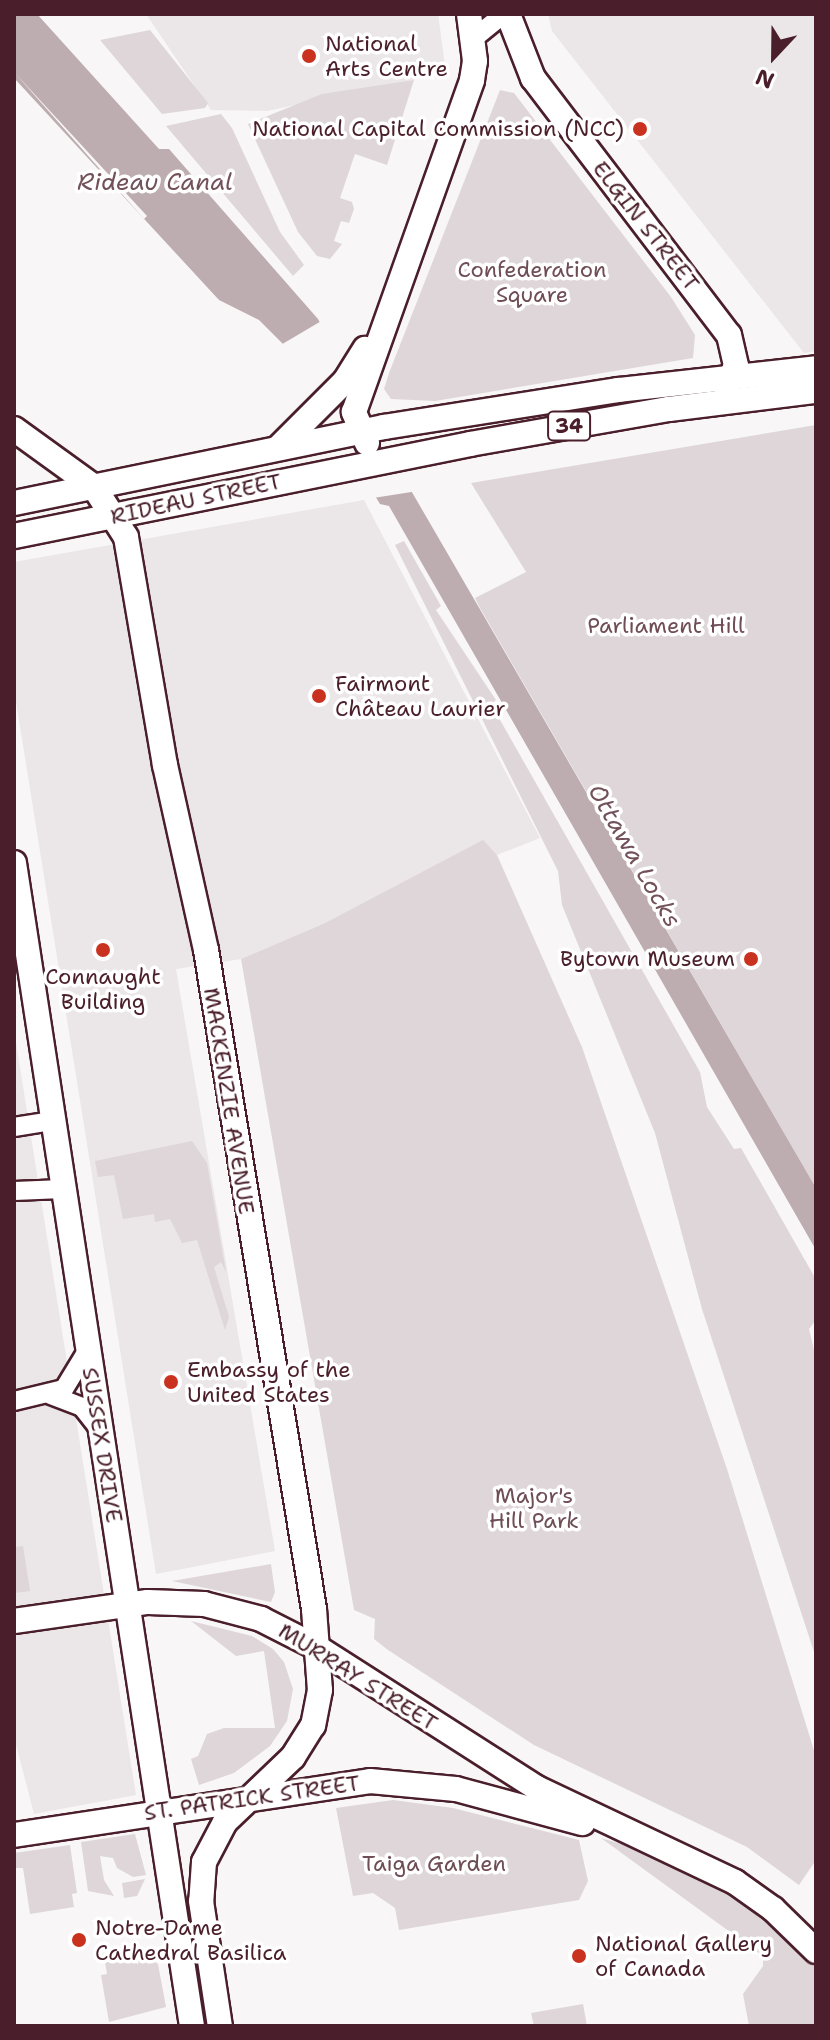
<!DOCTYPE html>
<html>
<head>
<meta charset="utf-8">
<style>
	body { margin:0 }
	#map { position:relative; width:830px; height:2040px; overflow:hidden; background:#f8f6f7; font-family:"Shantell Sans",sans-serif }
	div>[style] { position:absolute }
	.built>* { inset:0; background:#ebe6e8 }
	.green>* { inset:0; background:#ded6d9 }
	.water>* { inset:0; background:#bdadb0 }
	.pier>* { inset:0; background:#f8f6f7 }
	.roads { filter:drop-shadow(2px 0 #4a1f2b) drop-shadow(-2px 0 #4a1f2b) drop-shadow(0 2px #4a1f2b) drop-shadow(0 -2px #4a1f2b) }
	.minor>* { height:18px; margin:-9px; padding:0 9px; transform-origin:9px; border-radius:9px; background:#fff }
	.major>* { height:24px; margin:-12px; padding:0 12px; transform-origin:12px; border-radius:12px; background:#fff }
	.dots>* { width:22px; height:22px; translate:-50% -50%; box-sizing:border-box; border:4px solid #fff; border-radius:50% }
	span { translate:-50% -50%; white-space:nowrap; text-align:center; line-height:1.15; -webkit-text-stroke:7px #fff; paint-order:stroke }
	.shield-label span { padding:2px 6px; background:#fff; border:2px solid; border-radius:6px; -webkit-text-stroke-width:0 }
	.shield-label { font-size:20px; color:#4a1f2b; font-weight:700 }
	.poi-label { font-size:22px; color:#4a1f2b }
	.left { translate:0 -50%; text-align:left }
	.right { translate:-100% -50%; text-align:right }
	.street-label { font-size:22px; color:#4a1f2b }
	.park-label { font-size:22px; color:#6f4d56 }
	.water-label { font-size:24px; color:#72515a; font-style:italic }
	.frame { position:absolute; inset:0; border:16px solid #4a1f2b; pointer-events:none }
	.north { position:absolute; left:734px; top:16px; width:80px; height:80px; -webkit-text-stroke:6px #fff; paint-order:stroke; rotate:202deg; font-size:22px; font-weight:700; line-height:32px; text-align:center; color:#4a1f2b }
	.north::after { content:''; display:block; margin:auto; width:28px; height:36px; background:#4a1f2b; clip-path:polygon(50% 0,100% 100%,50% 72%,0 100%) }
</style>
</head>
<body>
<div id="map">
	<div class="built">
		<i style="clip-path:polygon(146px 14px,438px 14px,446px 73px,267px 111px,211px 110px)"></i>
		<i style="clip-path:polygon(548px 14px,816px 14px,816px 351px,804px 353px,552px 31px)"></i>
		<i style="clip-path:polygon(364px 500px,540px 838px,497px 855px,483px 841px,325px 923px,241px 959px,176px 969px,275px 1551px,156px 1574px,14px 689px,14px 562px)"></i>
		<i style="clip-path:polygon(14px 1030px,136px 1795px,34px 1814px,14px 1737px)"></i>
	</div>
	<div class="green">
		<i style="clip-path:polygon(150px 30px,208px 103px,205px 108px,162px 114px,100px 40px)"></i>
		<i style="clip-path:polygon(414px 80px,387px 165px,355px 154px,340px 198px,352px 202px,354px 209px,349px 223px,341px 221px,334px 241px,342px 244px,330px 259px,317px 256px,298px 232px,248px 124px,322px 94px)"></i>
		<i style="clip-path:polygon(500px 90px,514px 93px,671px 297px,695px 335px,693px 358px,435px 401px,391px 399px,384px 389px,389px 373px)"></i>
		<i style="clip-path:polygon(221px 114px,232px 128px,280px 232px,304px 265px,293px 276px,166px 126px)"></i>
		<i style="clip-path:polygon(816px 425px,816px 1188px,480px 608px,475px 598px,526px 572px,471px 483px)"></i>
		<i style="clip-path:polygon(404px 541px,441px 606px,436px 610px,496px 700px,491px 704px,700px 1072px,707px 1107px,734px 1149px,741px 1148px,814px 1276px,816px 1320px,809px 1329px,816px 1358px,816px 1658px,702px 1309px,655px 1133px,562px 905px,558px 871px,395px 545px)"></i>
		<i style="clip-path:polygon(483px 840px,497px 855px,582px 1047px,727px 1469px,816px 1757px,816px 1860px,799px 1885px,747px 1847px,534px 1745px,388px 1650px,374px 1639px,375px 1619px,354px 1610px,241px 959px,325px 923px)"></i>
		<i style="clip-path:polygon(192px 1141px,207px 1163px,226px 1272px,221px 1262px,214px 1267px,229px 1317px,225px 1330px,197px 1240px,182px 1243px,170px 1219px,155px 1222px,154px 1214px,123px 1219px,114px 1175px,98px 1177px,95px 1161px)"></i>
		<i style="clip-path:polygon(23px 1546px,30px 1591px,14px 1593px,14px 1547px)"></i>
		<i style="clip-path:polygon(271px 1564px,275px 1592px,271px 1602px,172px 1581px)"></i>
		<i style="clip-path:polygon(191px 1621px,252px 1636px,273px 1649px,284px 1662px,293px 1689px,287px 1721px,270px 1746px,234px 1773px,199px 1785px,191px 1759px,198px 1756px,207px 1734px,224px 1728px,275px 1728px,264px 1651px,236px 1656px)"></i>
		<i style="clip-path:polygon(393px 1800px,453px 1808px,579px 1840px,588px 1881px,579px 1900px,399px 1930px,395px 1908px,373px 1893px,353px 1896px,336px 1808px)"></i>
		<i style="clip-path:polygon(135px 1834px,146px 1875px,133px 1877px,117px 1868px,113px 1858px,100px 1856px,104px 1880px,114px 1896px,88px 1891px,81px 1842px)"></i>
		<i style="clip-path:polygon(601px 1838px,672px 1859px,730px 1890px,771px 1920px,816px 1965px,816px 2026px,749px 2026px,743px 1994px,763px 1966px,763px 1956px)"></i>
		<i style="clip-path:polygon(70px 1845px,77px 1893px,72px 1894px,74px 1907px,30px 1914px,23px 1868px,14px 1868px,14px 1853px)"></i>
		<i style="clip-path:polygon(145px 1879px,137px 1896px,124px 1898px,122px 1883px)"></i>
		<i style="clip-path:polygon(147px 1956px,158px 1964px,166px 2007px,109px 2022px,101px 1975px,107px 1974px,105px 1962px)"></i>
		<i style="clip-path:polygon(583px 2004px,587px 2026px,534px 2026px,531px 2013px)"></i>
	</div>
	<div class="water">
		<i style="clip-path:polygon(14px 14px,37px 14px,159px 149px,169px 149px,318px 319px,413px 494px,816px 1188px,816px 1250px,389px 506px,380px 504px,283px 344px,259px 320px,219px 300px,14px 78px)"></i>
	</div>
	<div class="pier">
		<i style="clip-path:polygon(14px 72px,147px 216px,144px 219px)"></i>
		<i style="clip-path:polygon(323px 320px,418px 491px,373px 498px,279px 346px)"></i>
	</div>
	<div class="roads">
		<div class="minor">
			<i style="left:473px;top:39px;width:40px;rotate:-39deg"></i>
			<i style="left:14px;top:1127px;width:39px;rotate:-9deg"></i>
			<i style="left:14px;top:1191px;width:49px;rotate:-2.3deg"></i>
			<i style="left:51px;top:1395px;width:33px;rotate:21deg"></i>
			<i style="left:82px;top:1407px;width:28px;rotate:52deg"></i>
			<i style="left:14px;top:1401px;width:51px;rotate:-13.5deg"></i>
			<i style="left:64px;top:1389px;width:44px;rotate:-58.8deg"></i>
		</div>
		<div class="major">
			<i style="left:508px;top:14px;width:69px;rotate:68.7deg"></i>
			<i style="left:533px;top:78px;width:323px;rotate:52.7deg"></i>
			<i style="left:729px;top:335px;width:32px;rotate:77deg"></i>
			<i style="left:736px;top:366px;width:23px;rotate:115deg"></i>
			<i style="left:14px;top:429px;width:99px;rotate:35.9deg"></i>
			<i style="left:94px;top:487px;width:59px;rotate:57.4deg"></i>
			<i style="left:126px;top:537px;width:231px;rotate:80.3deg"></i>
			<i style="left:165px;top:765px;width:189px;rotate:77.5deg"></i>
			<i style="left:206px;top:950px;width:668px;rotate:80.69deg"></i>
			<i style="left:314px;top:1609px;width:81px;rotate:85.8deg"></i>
			<i style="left:320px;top:1690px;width:36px;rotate:101deg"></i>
			<i style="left:313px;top:1725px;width:38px;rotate:122deg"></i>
			<i style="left:293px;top:1757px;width:94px;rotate:136.3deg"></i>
			<i style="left:225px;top:1822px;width:45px;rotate:117.7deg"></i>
			<i style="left:204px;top:1862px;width:39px;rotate:94deg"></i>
			<i style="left:201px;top:1901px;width:126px;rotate:81.4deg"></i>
			<i style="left:367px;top:443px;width:34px;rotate:-113deg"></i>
			<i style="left:354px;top:412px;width:352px;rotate:-70.4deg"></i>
			<i style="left:472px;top:80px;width:19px;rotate:-81deg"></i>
			<i style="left:475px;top:61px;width:47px;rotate:-97.3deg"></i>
			<i style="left:279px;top:447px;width:93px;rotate:-45deg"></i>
			<i style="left:345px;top:381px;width:38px;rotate:-58deg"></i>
			<i style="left:14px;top:503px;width:378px;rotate:-11.6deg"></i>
			<i style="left:384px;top:427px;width:237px;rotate:-9deg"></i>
			<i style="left:618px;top:390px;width:199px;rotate:-6.3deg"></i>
			<i style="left:14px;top:536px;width:465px;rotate:-11.4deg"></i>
			<i style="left:470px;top:444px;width:202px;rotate:-10deg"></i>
			<i style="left:669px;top:409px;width:148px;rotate:-7deg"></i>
			<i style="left:14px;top:863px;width:1177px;rotate:81.3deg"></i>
			<i style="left:14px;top:1621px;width:135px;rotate:-8.1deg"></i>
			<i style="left:148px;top:1602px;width:56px;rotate:2deg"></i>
			<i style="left:204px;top:1604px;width:59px;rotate:14.7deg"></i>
			<i style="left:261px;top:1619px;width:64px;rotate:27deg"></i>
			<i style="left:318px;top:1648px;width:260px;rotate:32.6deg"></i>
			<i style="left:537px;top:1788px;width:219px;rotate:25.4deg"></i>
			<i style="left:735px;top:1882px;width:47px;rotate:35.4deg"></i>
			<i style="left:773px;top:1909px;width:60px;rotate:44.3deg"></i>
			<i style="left:14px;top:1835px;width:360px;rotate:-8.6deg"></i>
			<i style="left:370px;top:1781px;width:86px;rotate:5.3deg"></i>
			<i style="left:456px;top:1789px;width:131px;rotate:15.1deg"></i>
		</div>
	</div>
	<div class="dots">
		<i style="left:309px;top:56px;background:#c8321e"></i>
		<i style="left:640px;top:129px;background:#c8321e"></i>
		<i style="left:319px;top:696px;background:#c8321e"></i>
		<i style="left:103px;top:950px;background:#c8321e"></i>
		<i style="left:751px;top:959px;background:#c8321e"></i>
		<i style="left:171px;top:1382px;background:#c8321e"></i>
		<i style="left:79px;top:1940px;background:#c8321e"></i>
		<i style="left:579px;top:1956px;background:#c8321e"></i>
	</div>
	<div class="shield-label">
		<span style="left:569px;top:426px">34</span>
	</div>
	<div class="poi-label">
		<span class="left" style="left:325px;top:56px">National<br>Arts Centre</span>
		<span class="right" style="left:624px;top:129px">National Capital Commission (NCC)</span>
		<span class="left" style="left:335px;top:696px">Fairmont<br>Château Laurier</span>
		<span class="right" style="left:735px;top:959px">Bytown Museum</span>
		<span style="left:103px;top:989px">Connaught<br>Building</span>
		<span class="left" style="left:187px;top:1382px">Embassy of the<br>United States</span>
		<span class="left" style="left:95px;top:1940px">Notre-Dame<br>Cathedral Basilica</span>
		<span class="left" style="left:595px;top:1956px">National Gallery<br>of Canada</span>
	</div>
	<div class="street-label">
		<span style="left:646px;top:226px;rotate:52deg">ELGIN STREET</span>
		<span style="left:196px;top:499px;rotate:-12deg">RIDEAU STREET</span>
		<span style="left:229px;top:1101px;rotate:81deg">MACKENZIE AVENUE</span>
		<span style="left:102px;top:1445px;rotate:81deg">SUSSEX DRIVE</span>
		<span style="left:358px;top:1677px;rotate:32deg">MURRAY STREET</span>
		<span style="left:252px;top:1798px;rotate:-8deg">ST. PATRICK STREET</span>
	</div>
	<div class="park-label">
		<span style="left:532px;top:282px">Confederation<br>Square</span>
		<span style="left:666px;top:626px">Parliament Hill</span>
		<span style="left:534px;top:1508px">Major's<br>Hill Park</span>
		<span style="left:434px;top:1864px">Taiga Garden</span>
	</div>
	<div class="water-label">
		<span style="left:155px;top:183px">Rideau Canal</span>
		<span style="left:634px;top:856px;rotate:60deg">Ottawa Locks</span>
	</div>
	<div class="frame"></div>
	<div class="north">N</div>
</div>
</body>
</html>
